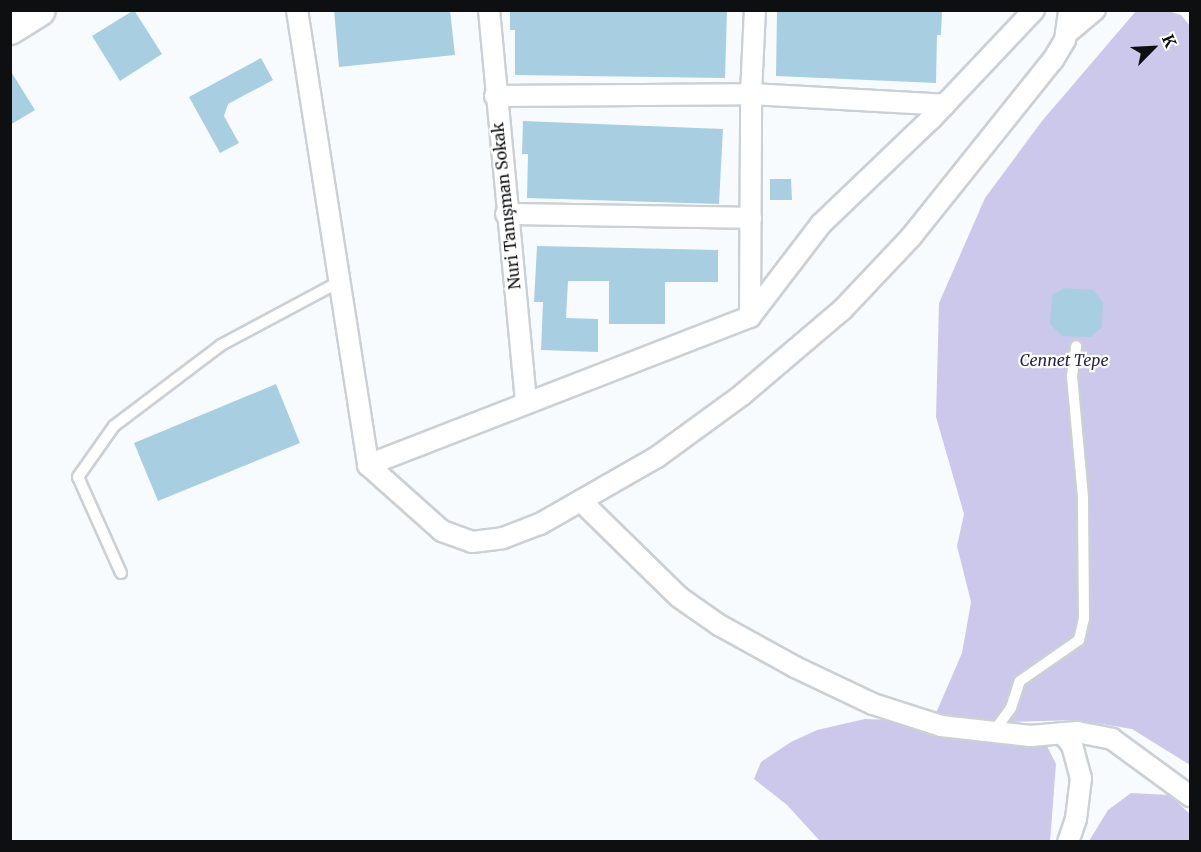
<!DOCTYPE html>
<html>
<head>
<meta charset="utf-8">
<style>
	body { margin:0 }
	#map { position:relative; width:1201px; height:852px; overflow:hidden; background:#f8fbfe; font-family:Merriweather,serif }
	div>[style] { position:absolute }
	.green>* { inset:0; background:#cbc8eb }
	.building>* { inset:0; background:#a8cfe1 }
	.roads { filter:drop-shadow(2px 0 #cbd0d5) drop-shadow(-2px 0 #cbd0d5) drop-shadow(0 2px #cbd0d5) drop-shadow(0 -2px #cbd0d5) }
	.service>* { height:10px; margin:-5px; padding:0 5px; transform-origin:5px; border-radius:5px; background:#fff }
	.minor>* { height:20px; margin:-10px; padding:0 10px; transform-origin:10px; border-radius:10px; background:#fff }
	.primary>* { height:32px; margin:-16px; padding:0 16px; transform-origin:16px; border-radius:16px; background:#fff }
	span { translate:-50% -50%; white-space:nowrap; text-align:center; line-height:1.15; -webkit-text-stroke:4.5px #fff; paint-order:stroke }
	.street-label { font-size:16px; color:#0d0f10 }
	.park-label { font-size:16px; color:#2c2350; font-style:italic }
	.frame { position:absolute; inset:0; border:12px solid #0d0f10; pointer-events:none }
	.north { position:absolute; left:1123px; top:18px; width:60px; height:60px; -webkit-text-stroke:4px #fff; paint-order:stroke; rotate:66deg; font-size:16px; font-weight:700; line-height:24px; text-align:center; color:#0d0f10 }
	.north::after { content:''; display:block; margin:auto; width:21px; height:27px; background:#0d0f10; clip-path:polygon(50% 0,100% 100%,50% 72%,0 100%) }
</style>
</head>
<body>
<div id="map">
	<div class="green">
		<i style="clip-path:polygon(1136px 11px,1168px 11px,1181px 15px,1190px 26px,1190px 765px,1132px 729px,1077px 720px,1007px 722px,936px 713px,962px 653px,971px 602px,957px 546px,964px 514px,936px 417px,939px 303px,985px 198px,1042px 121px)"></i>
		<i style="clip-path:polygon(865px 719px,890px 720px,952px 739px,995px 744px,1046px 744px,1056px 764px,1050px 842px,820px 841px,787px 805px,754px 779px,761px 762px,791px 742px,817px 730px)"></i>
		<i style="clip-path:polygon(1131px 793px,1169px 795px,1190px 814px,1190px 841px,1089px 841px,1108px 810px)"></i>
	</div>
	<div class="building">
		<i style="clip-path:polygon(134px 10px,162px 54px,120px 81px,92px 36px)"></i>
		<i style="clip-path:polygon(334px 10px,450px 10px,455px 55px,339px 67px)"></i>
		<i style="clip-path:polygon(510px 10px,727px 10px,725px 78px,515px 75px,515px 30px,510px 30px)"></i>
		<i style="clip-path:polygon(777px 10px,942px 10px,941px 35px,937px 35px,936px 83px,776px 76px)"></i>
		<i style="clip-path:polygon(261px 58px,273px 80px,228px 104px,224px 116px,239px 143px,220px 153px,189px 97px)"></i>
		<i style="clip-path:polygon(10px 70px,35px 110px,10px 125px)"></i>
		<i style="clip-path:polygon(523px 121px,723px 129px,719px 204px,527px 198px,528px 154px,522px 154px)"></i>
		<i style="clip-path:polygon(770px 179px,791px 179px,792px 200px,770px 200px)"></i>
		<i style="clip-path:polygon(537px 246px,718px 250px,718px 282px,665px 282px,665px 324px,609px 324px,609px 281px,568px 281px,566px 318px,598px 319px,598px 352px,541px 350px,543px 302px,534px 302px)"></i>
		<i style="clip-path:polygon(1065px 288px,1094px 290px,1103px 303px,1102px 327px,1091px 337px,1062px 336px,1050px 324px,1052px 295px)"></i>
		<i style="clip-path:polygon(276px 384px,300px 443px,158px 501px,134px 443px)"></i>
	</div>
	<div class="roads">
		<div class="service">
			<i style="left:121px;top:573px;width:105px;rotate:-114.1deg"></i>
			<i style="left:78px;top:477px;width:62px;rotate:-54.8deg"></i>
			<i style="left:114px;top:426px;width:134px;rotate:-37.1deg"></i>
			<i style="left:221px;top:345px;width:134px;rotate:-28.1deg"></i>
			<i style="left:992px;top:734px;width:32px;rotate:-54deg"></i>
			<i style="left:1011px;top:708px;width:28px;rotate:-72deg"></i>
			<i style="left:1020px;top:681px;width:72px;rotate:-34.8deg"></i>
			<i style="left:1079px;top:640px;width:22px;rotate:-77deg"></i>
			<i style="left:1084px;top:619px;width:122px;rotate:-90.5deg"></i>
			<i style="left:1083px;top:497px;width:121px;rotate:-95.2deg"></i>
			<i style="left:1072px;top:376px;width:30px;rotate:-82deg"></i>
		</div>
		<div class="minor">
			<i style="left:297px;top:10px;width:461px;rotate:81.1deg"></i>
			<i style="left:368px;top:465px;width:99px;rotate:41.7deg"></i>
			<i style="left:442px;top:531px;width:32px;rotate:20deg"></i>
			<i style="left:472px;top:542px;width:31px;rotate:-7deg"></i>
			<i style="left:503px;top:538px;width:40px;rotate:-21deg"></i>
			<i style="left:540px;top:524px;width:135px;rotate:-29.8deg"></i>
			<i style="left:657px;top:457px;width:105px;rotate:-36.1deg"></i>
			<i style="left:742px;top:395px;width:131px;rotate:-40.4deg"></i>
			<i style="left:842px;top:310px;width:100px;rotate:-46.6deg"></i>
			<i style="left:911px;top:237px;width:227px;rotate:-51.3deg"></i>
			<i style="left:1053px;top:60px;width:23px;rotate:-59deg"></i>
			<i style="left:1065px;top:40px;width:30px;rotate:-82deg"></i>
			<i style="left:489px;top:10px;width:394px;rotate:84.6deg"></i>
			<i style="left:1066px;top:34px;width:38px;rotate:-40deg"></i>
			<i style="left:495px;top:96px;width:256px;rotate:-0.4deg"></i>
			<i style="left:751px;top:94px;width:194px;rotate:3.2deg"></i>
			<i style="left:506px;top:214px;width:245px;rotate:0.9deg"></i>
			<i style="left:750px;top:317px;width:117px;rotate:-52.6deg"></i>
			<i style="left:821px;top:224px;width:152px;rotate:-43.7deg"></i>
			<i style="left:931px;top:119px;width:150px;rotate:-46.6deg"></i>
			<i style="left:368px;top:465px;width:410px;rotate:-21.2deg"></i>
			<i style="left:750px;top:317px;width:223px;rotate:-89.7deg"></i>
			<i style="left:751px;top:94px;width:84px;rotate:-87.3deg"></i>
			<i style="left:583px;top:503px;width:134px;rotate:44.4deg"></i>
			<i style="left:679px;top:597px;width:49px;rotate:35deg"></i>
			<i style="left:719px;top:625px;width:87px;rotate:28.9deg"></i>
			<i style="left:795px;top:667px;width:86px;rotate:25.4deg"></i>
			<i style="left:873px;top:704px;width:71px;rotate:17.9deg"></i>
			<i style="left:941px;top:726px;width:90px;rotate:6.4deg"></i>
			<i style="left:1030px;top:736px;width:47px;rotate:-4.9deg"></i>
			<i style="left:1077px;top:732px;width:36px;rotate:11deg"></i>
			<i style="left:1112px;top:739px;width:97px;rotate:36.2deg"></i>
			<i style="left:1062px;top:733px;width:16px;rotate:50deg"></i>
			<i style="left:1072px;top:745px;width:34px;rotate:75deg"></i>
			<i style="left:1081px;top:778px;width:41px;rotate:97deg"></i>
			<i style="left:1076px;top:819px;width:24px;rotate:109deg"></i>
		</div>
		<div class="primary">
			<i style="left:10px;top:28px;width:34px;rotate:-32deg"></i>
		</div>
	</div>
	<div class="street-label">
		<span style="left:506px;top:206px;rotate:-96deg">Nuri Tanışman Sokak</span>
	</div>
	<div class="park-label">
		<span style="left:1064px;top:360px">Cennet Tepe</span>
	</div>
	<div class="frame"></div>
	<div class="north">K</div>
</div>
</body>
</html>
